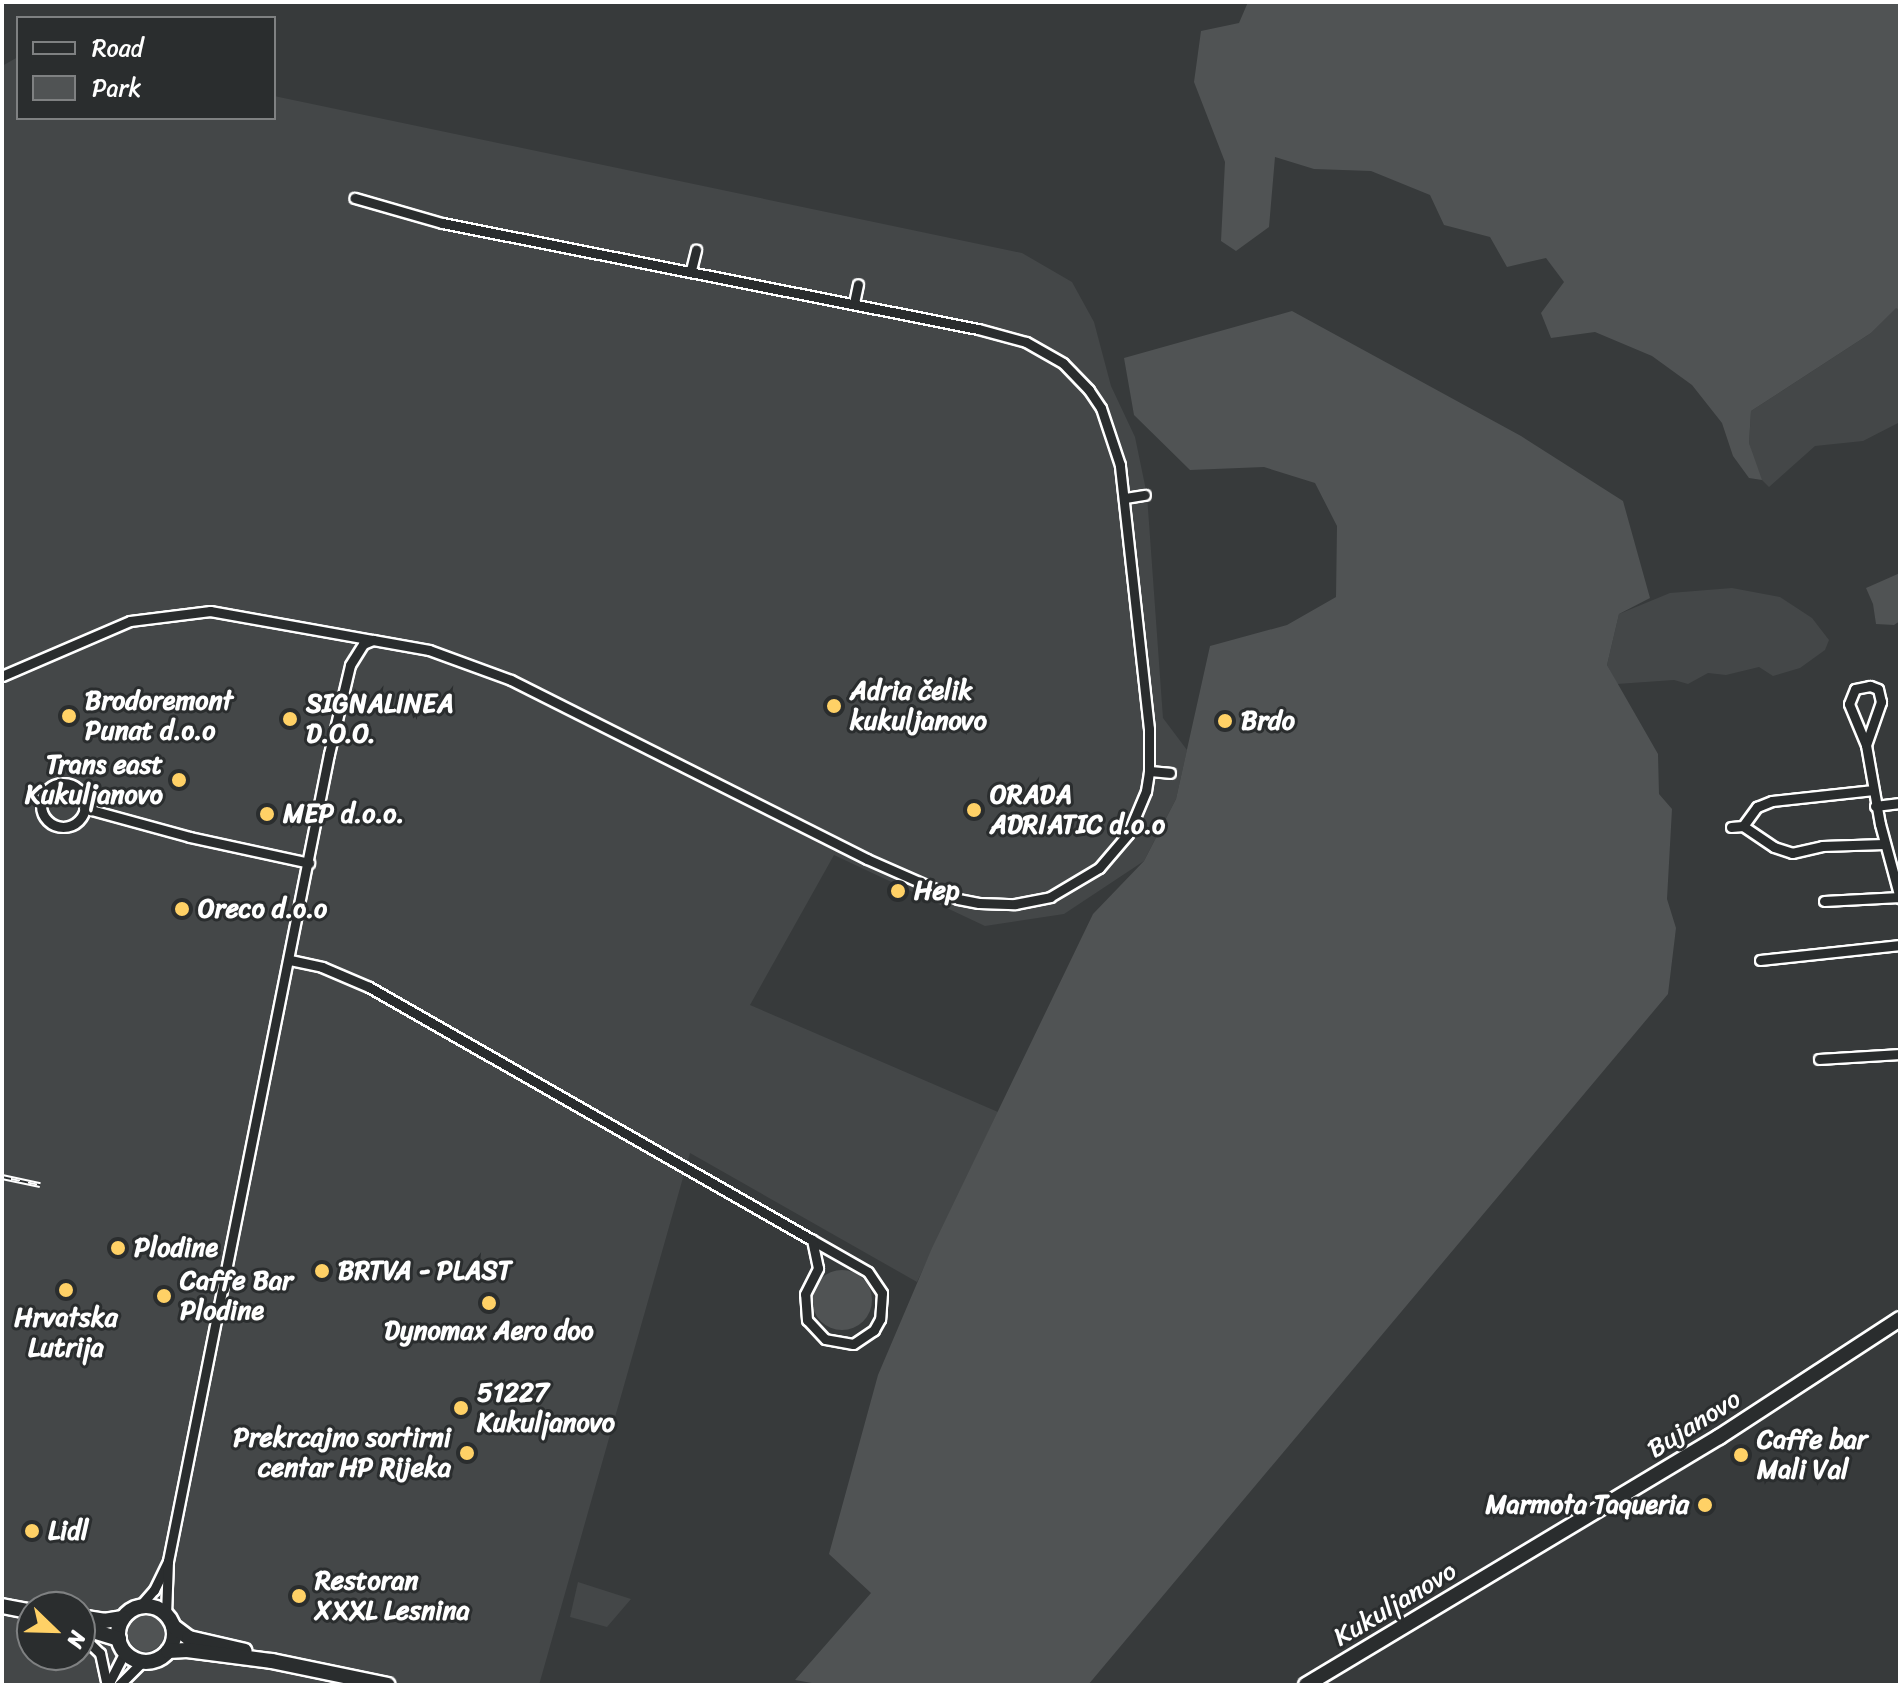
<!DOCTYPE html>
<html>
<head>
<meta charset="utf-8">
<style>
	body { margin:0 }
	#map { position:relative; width:1902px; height:1687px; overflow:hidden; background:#373a3b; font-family:Sriracha,sans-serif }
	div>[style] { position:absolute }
	.built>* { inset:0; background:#444748 }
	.green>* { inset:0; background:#505354 }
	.round { border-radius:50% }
	.roads { filter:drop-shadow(2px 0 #fff) drop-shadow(-2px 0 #fff) drop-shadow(0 2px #fff) drop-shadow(0 -2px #fff) }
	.street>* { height:9px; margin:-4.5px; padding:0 4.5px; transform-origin:4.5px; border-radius:4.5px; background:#2a2d2e }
	.street>.ring { margin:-4.5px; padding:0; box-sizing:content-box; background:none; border:9px solid #2a2d2e; border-radius:50% }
	.secondary>* { height:14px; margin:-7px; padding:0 7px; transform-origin:7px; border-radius:7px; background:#2a2d2e }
	.secondary>.ring { margin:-7px; padding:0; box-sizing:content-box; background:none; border:14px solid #2a2d2e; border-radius:50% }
	.rail>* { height:6px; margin-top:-3px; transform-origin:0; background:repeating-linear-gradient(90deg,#2a2d2e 0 9px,#fff 0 18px); box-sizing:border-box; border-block:2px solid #fff }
	.dots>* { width:22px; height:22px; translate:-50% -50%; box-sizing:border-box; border:4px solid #2a2d2e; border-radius:50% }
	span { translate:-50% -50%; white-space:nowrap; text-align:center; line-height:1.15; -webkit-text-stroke:6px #2a2d2e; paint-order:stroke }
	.poi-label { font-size:26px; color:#fff; font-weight:700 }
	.left { translate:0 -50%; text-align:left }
	.right { translate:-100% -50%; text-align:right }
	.street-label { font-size:26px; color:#fff }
	.frame { position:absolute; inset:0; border:4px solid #fff; pointer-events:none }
	.legend { position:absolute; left:16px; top:16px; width:260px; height:104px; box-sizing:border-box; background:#2a2d2e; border:2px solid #7f8182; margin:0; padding:10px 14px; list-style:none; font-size:24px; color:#fff }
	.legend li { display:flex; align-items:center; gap:16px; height:40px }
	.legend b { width:40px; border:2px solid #7f8182 }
	.north { position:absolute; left:16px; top:1591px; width:80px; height:80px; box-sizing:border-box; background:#2a2d2e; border:2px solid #7f8182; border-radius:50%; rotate:113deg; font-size:22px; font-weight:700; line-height:32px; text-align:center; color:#fff }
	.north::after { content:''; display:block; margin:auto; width:28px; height:36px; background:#ffd166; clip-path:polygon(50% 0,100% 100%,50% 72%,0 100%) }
</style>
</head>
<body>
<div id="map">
	<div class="built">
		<i style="clip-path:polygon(evenodd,18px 57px,18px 118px,274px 118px,274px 96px,1022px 253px,1072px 282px,1094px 322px,1111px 386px,1135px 437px,1147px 495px,1163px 718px,1187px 750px,1176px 799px,1144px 861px,1064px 914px,985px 926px,834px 855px,750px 1005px,998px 1112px,917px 1282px,690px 1153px,539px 1685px,2px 1685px,2px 66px,18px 57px,32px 1607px,80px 1607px,80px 1655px,32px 1655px,32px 1607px)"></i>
		<i style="clip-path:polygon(1896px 307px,1900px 310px,1900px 422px,1863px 441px,1815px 446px,1769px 487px,1758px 476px,1749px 443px,1751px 411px,1871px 333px)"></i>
		<i style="clip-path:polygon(1732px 588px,1780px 597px,1812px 618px,1829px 640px,1825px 650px,1800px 668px,1773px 676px,1759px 667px,1726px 675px,1708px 673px,1688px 684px,1674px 680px,1617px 684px,1607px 665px,1619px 614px,1670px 593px)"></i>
		<i style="clip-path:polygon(578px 1582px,631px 1599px,607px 1627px,570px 1617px)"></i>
	</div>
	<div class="green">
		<i style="clip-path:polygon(1248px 2px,1900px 2px,1900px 310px,1896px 308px,1871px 333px,1751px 411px,1749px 443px,1762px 480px,1749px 478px,1733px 456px,1722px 423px,1692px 385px,1652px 356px,1595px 332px,1551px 338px,1541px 313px,1564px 282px,1546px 258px,1507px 267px,1490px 237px,1444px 225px,1430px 195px,1371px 171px,1314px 169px,1275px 157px,1269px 227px,1236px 251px,1221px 241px,1225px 162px,1194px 82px,1201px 31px,1239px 23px)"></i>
		<i style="clip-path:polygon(1292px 311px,1521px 436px,1623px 501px,1650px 598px,1619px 614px,1607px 665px,1658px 754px,1659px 794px,1672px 809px,1667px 899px,1676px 928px,1668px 994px,1088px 1685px,823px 1685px,795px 1680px,871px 1593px,829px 1554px,878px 1375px,932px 1248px,1093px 914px,1144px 861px,1176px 799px,1210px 646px,1287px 625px,1336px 597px,1337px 526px,1315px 483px,1264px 467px,1190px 470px,1134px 415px,1124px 358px)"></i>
		<i style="clip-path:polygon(1900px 573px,1900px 621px,1894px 625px,1876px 624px,1873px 604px,1866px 588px)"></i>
		<i class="round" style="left:812px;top:1270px;width:60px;height:60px"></i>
		<i class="round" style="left:128px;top:1615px;width:36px;height:36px"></i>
	</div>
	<div class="roads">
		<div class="street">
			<i style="left:691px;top:270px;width:21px;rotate:-76deg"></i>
			<i style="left:854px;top:303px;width:19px;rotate:-78deg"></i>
			<i style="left:1125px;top:498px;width:20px;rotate:-9deg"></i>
			<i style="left:2px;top:676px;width:139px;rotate:-23.3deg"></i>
			<i style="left:130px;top:621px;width:81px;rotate:-7.1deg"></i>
			<i style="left:210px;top:611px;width:166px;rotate:10.1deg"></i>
			<i style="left:1866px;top:745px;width:46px;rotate:-70.8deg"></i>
			<i style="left:1881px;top:702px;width:13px;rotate:-103deg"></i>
			<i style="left:1878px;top:689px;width:9px;rotate:-159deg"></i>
			<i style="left:1870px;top:686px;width:15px;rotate:169deg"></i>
			<i style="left:1855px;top:689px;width:16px;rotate:112deg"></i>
			<i style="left:1849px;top:704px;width:44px;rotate:67.5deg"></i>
			<i style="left:1866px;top:745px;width:80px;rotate:80deg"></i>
			<i style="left:1880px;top:824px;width:77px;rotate:74.9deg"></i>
			<i style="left:1149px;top:771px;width:21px;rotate:5deg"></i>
			<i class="ring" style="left:41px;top:783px;width:35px;height:35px"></i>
			<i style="left:1875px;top:806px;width:25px;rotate:-7deg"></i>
			<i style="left:84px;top:808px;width:110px;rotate:15.3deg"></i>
			<i style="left:190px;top:837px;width:122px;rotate:12.3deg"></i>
			<i style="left:1743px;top:826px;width:24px;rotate:-54deg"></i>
			<i style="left:1757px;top:807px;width:16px;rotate:-22deg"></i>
			<i style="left:1772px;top:801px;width:102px;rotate:-6.2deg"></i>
			<i style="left:1731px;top:827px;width:12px;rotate:-5deg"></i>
			<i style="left:1743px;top:826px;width:37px;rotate:34deg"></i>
			<i style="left:1774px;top:847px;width:19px;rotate:18deg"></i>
			<i style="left:1792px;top:853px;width:31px;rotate:-13deg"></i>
			<i style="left:1822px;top:846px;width:62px;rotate:-1.8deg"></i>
			<i style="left:1824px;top:901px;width:76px;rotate:-3deg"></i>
			<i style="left:290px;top:960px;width:33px;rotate:12deg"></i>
			<i style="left:322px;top:967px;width:51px;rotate:23.1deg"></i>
			<i style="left:369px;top:987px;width:510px;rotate:29.73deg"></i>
			<i style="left:1760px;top:960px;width:141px;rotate:-6.1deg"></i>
			<i style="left:1819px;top:1059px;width:81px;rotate:-3.5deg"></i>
			<i style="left:812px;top:1240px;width:64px;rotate:29.7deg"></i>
			<i style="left:868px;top:1272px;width:25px;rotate:56deg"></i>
			<i style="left:882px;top:1293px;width:26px;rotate:94deg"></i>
			<i style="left:880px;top:1319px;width:13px;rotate:119deg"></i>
			<i style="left:874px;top:1330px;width:25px;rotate:146deg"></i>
			<i style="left:853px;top:1344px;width:28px;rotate:-170deg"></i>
			<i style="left:825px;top:1339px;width:26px;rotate:-133deg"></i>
			<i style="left:807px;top:1320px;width:26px;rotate:-94deg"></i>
			<i style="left:805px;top:1294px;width:29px;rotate:-63deg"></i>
			<i style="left:818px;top:1268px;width:29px;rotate:-102deg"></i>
			<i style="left:139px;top:1607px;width:23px;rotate:-49deg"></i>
			<i style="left:154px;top:1590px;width:32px;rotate:-64deg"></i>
			<i style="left:168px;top:1561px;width:823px;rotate:-78.72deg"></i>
			<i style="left:329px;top:754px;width:91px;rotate:-76.7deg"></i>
			<i style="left:350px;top:665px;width:25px;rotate:-58deg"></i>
			<i style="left:363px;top:644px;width:11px;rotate:-22deg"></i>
			<i style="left:373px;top:640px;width:57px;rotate:10.1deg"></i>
			<i style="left:429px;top:650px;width:87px;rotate:20.1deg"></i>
			<i style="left:511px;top:680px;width:398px;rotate:26.7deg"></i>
			<i style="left:867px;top:859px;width:99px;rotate:23.7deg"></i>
			<i style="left:958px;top:899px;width:21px;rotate:11deg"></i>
			<i style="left:979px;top:903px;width:36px;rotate:2deg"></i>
			<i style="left:1015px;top:904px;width:36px;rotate:-11deg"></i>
			<i style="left:1050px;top:897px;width:57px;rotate:-30.6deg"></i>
			<i style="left:1099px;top:868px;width:45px;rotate:-49.5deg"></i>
			<i style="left:1128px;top:834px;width:47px;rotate:-67.3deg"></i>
			<i style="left:1146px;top:791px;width:20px;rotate:-81deg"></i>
			<i style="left:1149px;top:771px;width:42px;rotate:-90deg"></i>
			<i style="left:1149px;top:729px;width:266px;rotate:-96.3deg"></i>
			<i style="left:1120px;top:465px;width:60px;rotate:-108.4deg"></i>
			<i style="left:1101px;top:408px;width:22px;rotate:-124deg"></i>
			<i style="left:1089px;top:390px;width:37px;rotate:-134deg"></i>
			<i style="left:1063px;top:363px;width:43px;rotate:-150.4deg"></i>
			<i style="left:1026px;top:342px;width:50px;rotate:-164.8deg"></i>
			<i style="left:978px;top:329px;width:546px;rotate:-168.81deg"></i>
			<i style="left:442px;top:223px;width:91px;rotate:-164deg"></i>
			<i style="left:166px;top:1615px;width:54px;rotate:-87.9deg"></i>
			<i style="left:80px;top:1634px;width:28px;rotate:44deg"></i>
			<i style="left:100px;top:1653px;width:33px;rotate:78deg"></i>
			<i style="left:108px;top:1685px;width:37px;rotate:-63deg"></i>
			<i style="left:119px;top:1685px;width:34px;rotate:-45deg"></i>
		</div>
		<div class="secondary">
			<i style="left:2px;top:1606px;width:31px;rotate:11deg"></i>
			<i class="ring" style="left:118px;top:1606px;width:42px;height:42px"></i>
			<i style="left:80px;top:1617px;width:24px;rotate:9deg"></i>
			<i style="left:104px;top:1621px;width:19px;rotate:-9deg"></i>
			<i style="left:173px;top:1626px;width:20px;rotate:37deg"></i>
			<i style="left:189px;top:1638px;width:57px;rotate:13.1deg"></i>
			<i style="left:80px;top:1627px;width:41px;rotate:17.1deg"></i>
			<i style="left:168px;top:1651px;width:19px;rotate:-3deg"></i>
			<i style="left:187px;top:1650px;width:86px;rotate:7.4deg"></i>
			<i style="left:272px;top:1661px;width:118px;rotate:11.7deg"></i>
			<i style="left:1306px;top:1685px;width:482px;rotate:-31deg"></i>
			<i style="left:1719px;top:1437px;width:216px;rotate:-33.1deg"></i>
		</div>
	</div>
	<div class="rail">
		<i style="left:2px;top:1177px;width:39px;rotate:12deg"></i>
	</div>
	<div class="dots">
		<i style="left:834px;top:706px;background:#ffd166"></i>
		<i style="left:69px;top:716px;background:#ffd166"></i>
		<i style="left:290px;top:719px;background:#ffd166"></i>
		<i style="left:1225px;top:721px;background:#ffd166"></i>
		<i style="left:179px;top:780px;background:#ffd166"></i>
		<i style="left:974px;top:810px;background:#ffd166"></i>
		<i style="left:267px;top:814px;background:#ffd166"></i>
		<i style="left:898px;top:891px;background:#ffd166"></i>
		<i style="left:182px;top:909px;background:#ffd166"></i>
		<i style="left:118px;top:1248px;background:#ffd166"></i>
		<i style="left:322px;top:1271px;background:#ffd166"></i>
		<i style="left:66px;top:1290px;background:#ffd166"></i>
		<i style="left:164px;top:1296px;background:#ffd166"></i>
		<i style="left:489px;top:1303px;background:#ffd166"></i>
		<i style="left:461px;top:1408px;background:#ffd166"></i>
		<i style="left:467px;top:1453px;background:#ffd166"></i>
		<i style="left:1741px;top:1455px;background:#ffd166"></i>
		<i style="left:1705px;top:1505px;background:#ffd166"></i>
		<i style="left:32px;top:1531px;background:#ffd166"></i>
		<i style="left:299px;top:1596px;background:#ffd166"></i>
	</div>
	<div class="poi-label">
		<span class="left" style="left:850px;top:706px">Adria čelik<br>kukuljanovo</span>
		<span class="left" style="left:85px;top:716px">Brodoremont<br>Punat d.o.o</span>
		<span class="left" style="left:306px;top:719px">SIGNALINEA<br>D.O.O.</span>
		<span class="left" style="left:1241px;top:721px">Brdo</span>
		<span class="right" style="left:163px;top:780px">Trans east<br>Kukuljanovo</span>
		<span class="left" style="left:990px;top:810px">ORADA<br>ADRIATIC d.o.o</span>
		<span class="left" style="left:283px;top:814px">MEP d.o.o.</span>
		<span class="left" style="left:914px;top:891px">Hep</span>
		<span class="left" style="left:198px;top:909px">Oreco d.o.o</span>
		<span class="left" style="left:134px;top:1248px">Plodine</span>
		<span class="left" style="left:338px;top:1271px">BRTVA - PLAST</span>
		<span class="left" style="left:180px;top:1296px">Caffe Bar<br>Plodine</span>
		<span style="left:66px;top:1333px">Hrvatska<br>Lutrija</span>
		<span style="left:489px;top:1331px">Dynomax Aero doo</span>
		<span class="left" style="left:477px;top:1408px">51227<br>Kukuljanovo</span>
		<span class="right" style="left:451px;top:1453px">Prekrcajno sortirni<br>centar HP Rijeka</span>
		<span class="left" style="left:1757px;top:1455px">Caffe bar<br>Mali Val</span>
		<span class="right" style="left:1689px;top:1505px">Marmota Taqueria</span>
		<span class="left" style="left:48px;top:1531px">Lidl</span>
		<span class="left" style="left:315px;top:1596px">Restoran<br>XXXL Lesnina</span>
	</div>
	<div class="street-label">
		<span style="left:1694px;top:1424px;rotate:-32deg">Bujanovo</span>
		<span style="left:1395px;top:1604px;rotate:-31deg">Kukuljanovo</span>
	</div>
	<div class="frame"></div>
	<ul class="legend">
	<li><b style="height:10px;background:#2a2d2e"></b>Road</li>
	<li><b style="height:22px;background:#505354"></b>Park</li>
	</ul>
	<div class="north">N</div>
</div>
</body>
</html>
